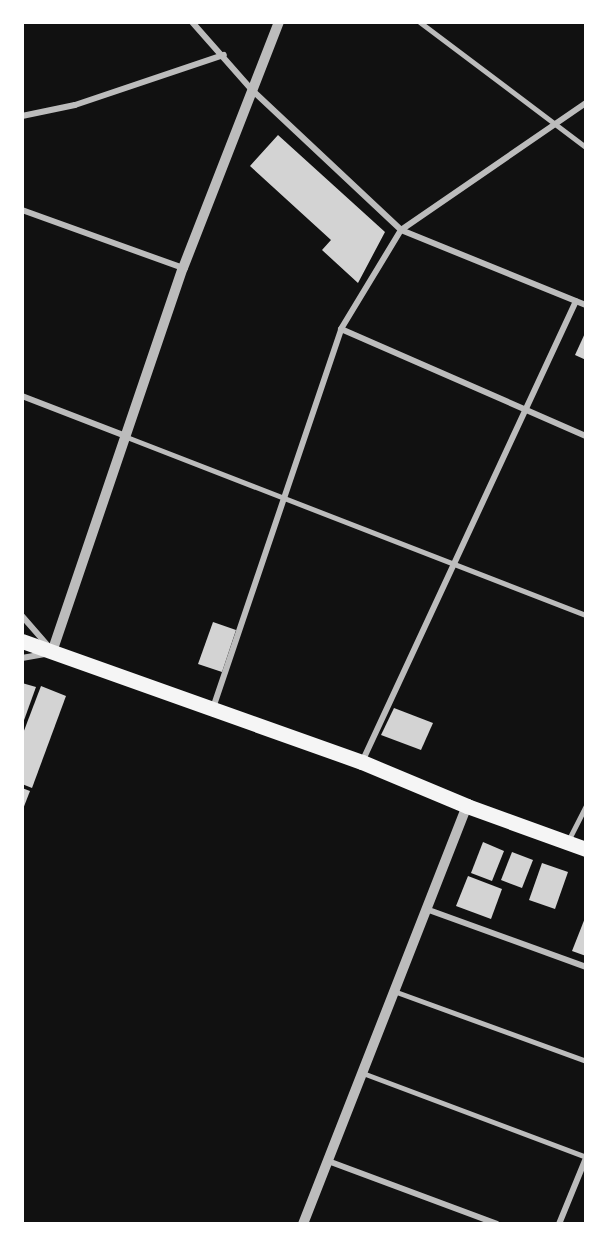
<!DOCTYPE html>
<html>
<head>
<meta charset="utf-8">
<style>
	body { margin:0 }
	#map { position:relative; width:608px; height:1246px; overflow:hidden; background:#111; font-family:"Fira Sans",sans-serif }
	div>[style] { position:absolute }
	.building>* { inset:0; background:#d3d3d3 }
	.service>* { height:4.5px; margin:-2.25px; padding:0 2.25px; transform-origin:2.25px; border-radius:2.25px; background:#bcbcbc }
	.minor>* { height:6px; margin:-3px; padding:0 3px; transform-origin:3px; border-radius:3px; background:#bcbcbc }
	.tertiary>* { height:10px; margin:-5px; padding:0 5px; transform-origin:5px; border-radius:5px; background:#bcbcbc }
	.primary>* { height:15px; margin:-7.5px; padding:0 7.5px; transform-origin:7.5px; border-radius:7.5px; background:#f5f5f5 }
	span { translate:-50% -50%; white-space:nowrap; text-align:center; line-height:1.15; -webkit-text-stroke:6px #fff; paint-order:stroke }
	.frame { position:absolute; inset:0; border:24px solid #fff; pointer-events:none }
</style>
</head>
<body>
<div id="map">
	<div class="building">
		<i style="clip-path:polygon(278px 135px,385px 232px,358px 283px,322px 250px,331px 240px,250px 166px)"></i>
		<i style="clip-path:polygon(586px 331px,586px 360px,575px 355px)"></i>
		<i style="clip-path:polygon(213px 622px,236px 630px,222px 672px,198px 664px)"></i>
		<i style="clip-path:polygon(22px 683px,36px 687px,23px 723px,22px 723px)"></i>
		<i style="clip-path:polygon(41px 686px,66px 696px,32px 788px,22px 784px,22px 736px)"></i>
		<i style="clip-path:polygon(394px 708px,433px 723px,421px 750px,381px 735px)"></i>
		<i style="clip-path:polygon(22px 788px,30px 791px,23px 809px,22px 809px)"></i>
		<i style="clip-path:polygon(483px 842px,504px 851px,492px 881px,471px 873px)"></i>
		<i style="clip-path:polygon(512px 852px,533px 860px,522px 888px,501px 880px)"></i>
		<i style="clip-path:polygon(542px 863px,568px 872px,555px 909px,529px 900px)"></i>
		<i style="clip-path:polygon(468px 876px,502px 889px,491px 919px,456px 906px)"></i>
		<i style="clip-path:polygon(585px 918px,586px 918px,586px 956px,572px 951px)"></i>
	</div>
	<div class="service">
		<i style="left:420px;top:22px;width:208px;rotate:37deg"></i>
		<i style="left:127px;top:437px;width:492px;rotate:21.2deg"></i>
		<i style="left:568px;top:841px;width:39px;rotate:-63deg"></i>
		<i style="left:394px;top:991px;width:204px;rotate:20deg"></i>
		<i style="left:363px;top:1073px;width:238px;rotate:20.6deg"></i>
	</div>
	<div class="minor">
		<i style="left:192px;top:22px;width:89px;rotate:48.6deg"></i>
		<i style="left:251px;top:89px;width:206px;rotate:43.2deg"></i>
		<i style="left:401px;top:230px;width:200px;rotate:22.1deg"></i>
		<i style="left:22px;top:116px;width:54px;rotate:-11.7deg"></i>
		<i style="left:75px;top:105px;width:157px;rotate:-18.6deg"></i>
		<i style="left:22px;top:210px;width:171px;rotate:19.8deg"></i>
		<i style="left:341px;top:329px;width:267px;rotate:23.6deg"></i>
		<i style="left:22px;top:396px;width:108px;rotate:21.1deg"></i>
		<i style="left:22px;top:616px;width:41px;rotate:48.9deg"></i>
		<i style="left:22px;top:658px;width:23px;rotate:-10deg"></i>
		<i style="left:213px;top:708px;width:400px;rotate:-71.3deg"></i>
		<i style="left:341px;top:329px;width:116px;rotate:-58.8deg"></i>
		<i style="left:401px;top:230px;width:224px;rotate:-34.5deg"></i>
		<i style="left:362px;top:762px;width:508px;rotate:-65.1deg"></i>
		<i style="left:426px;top:909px;width:170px;rotate:19.9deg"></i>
		<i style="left:328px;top:1161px;width:180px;rotate:20.4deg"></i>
		<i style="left:559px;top:1224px;width:71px;rotate:-67.8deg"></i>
	</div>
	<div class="tertiary">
		<i style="left:52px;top:652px;width:406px;rotate:-71.2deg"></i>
		<i style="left:183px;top:268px;width:264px;rotate:-68.7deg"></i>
		<i style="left:303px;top:1224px;width:449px;rotate:-68.6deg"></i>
	</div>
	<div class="primary">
		<i style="left:22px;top:641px;width:361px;rotate:19.6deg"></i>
		<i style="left:362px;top:762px;width:114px;rotate:22.7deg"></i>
		<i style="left:467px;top:806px;width:127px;rotate:19.9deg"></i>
	</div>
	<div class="frame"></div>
</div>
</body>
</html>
